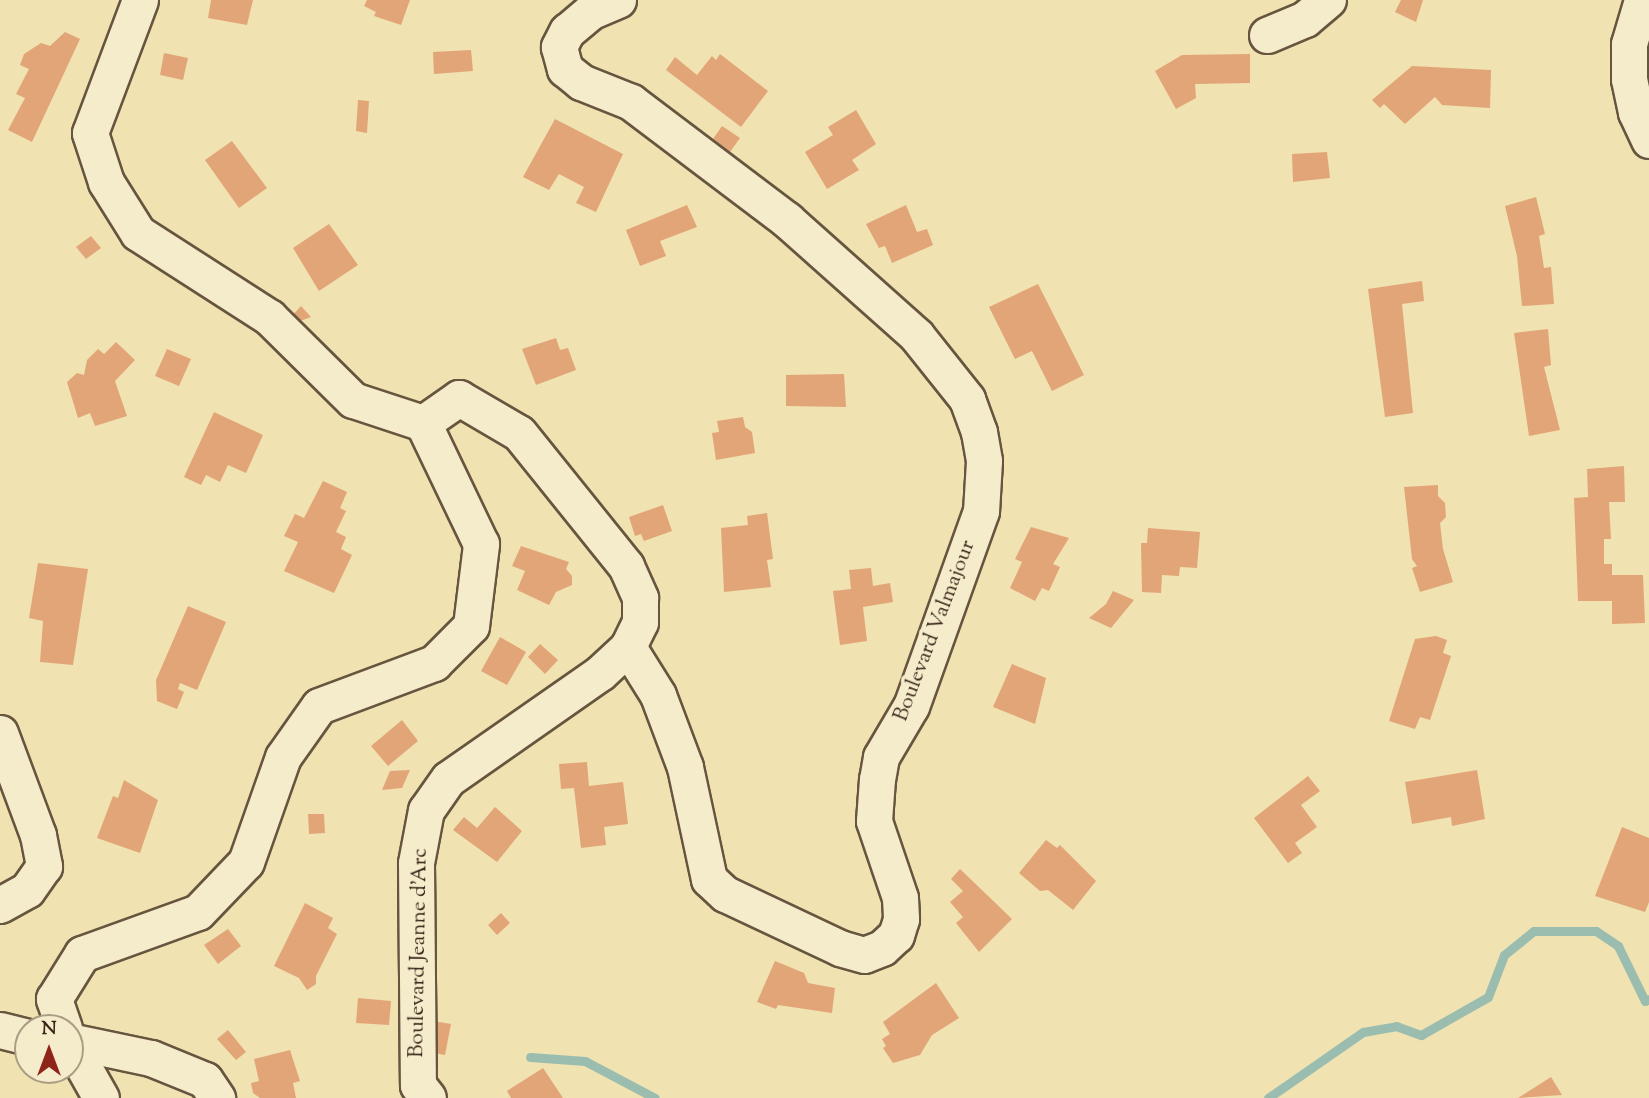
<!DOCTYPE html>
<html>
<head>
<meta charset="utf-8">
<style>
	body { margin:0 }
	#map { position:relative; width:1649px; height:1098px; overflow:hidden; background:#f0e2b1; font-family:"Sorts Mill Goudy",serif }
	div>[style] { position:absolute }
	.stream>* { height:9px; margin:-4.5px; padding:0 4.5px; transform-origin:4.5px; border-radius:4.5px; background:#9abdb0 }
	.building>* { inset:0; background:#e2a578 }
	.roads { filter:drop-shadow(2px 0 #67553f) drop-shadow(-2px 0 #67553f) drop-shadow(0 2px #67553f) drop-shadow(0 -2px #67553f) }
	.street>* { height:35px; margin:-17.5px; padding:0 17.5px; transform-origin:17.5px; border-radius:17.5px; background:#f5eccc }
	span { translate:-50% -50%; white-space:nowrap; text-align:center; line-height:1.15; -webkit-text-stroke:7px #f5eccc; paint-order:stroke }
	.street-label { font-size:21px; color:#392619 }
	.north { position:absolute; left:14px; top:1014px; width:70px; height:70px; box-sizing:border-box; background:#f5eccc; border:2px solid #aa9d84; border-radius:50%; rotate:0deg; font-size:19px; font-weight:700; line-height:28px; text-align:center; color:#392619 }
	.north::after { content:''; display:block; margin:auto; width:24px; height:32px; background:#8f2418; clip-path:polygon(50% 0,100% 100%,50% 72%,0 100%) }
</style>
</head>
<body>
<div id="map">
	<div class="stream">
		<i style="left:530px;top:1057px;width:55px;rotate:4.2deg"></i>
		<i style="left:585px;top:1061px;width:79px;rotate:27.9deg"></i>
		<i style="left:1268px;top:1098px;width:116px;rotate:-34.8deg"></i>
		<i style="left:1363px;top:1032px;width:34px;rotate:-10deg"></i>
		<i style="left:1396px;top:1026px;width:27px;rotate:20deg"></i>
		<i style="left:1421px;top:1035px;width:77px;rotate:-29.6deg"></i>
		<i style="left:1488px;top:997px;width:45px;rotate:-69.1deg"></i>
		<i style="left:1504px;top:955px;width:38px;rotate:-39deg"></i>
		<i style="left:1534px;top:931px;width:62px"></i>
		<i style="left:1596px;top:931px;width:27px;rotate:34deg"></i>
		<i style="left:1618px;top:946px;width:61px;rotate:63.9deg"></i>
		<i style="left:1645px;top:1001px;width:4px;rotate:-27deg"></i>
	</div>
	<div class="building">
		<i style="clip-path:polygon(211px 0,253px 0,247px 25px,208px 18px)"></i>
		<i style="clip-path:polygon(367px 0,410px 0,401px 25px,374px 16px,376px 12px,364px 6px)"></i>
		<i style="clip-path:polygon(1401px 0,1423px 0,1416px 22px,1395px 12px)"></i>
		<i style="clip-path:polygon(65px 32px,80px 39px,32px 142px,8px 130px,25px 98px,16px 94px,29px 69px,20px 65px,24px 54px,41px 43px,50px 46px)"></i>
		<i style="clip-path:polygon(471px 50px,473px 71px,434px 74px,433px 52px)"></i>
		<i style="clip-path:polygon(164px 53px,188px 58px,183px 80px,160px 75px)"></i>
		<i style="clip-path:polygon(720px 54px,768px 91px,741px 127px,666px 70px,675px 57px,697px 75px,712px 56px,716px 60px)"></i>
		<i style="clip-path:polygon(1250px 54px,1250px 83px,1195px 84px,1196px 98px,1176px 109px,1155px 71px,1182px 55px)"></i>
		<i style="clip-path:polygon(1412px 66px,1491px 70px,1490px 108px,1442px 105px,1435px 97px,1405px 124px,1384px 104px,1380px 108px,1372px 100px)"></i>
		<i style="clip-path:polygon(358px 100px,369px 101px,367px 133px,356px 131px)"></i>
		<i style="clip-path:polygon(856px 110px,876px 144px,852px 160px,859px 170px,827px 189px,805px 152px,833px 135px,828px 127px)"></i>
		<i style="clip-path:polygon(555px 119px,623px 154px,596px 212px,576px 203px,584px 187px,559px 174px,549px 190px,523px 177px)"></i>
		<i style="clip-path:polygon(722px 126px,740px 138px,730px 152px,713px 139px)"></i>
		<i style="clip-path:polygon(232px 141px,267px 188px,239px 208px,205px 160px)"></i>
		<i style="clip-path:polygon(1327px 152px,1330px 178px,1293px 182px,1292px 154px)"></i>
		<i style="clip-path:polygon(1536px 197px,1545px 234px,1539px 236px,1544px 268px,1551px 267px,1554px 304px,1522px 306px,1517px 256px,1505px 206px)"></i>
		<i style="clip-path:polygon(687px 205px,697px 227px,660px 241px,666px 256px,640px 266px,626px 230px)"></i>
		<i style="clip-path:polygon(906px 205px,917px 232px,927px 229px,933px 245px,892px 263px,885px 246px,879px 248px,866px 224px)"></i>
		<i style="clip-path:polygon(329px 224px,358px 265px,319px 291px,293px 248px)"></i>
		<i style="clip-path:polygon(91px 236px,101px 248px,86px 259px,76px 247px)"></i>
		<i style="clip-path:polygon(1422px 281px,1424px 301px,1402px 304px,1413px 413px,1385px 417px,1368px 289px)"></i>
		<i style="clip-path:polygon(1038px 284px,1084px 375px,1052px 391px,1032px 351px,1015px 359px,989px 307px)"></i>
		<i style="clip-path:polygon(301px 306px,311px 317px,295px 323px,290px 318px)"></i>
		<i style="clip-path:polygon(1548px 329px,1551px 365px,1544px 367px,1560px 430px,1529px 436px,1514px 333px)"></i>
		<i style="clip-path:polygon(556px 338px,560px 350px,568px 348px,576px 370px,536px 385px,522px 349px)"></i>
		<i style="clip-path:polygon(116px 342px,135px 360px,115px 381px,127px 416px,95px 426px,90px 413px,78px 418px,67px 382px,77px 373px,84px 375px,87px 360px,98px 349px,104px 354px)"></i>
		<i style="clip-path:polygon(167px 349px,191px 359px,179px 386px,155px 376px)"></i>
		<i style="clip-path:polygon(844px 374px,846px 407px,786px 406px,786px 375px)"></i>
		<i style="clip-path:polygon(214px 412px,263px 435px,246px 473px,228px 465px,220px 482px,206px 475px,201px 485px,184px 477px)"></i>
		<i style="clip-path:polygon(743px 417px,745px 427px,752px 432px,755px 453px,716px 460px,712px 433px,719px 432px,717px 421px)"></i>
		<i style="clip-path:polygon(1624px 466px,1625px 502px,1609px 502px,1611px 539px,1604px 539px,1604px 564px,1612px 564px,1612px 575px,1643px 575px,1645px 623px,1612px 624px,1612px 601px,1578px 601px,1574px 498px,1588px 497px,1587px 469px)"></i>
		<i style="clip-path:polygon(323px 481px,347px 492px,340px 508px,346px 511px,336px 532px,346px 537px,341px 549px,352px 555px,334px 593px,284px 571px,298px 542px,284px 536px,295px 514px,304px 518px)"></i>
		<i style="clip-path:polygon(1438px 485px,1438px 496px,1445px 503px,1446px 517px,1440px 523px,1443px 549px,1453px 582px,1420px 592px,1412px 568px,1417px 566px,1412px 559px,1404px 487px)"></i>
		<i style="clip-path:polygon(663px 505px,672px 531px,644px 541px,641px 534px,635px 536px,629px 517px)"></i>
		<i style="clip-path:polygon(767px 513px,773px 559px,767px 560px,771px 587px,724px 592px,721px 528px,748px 525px,747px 516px)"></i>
		<i style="clip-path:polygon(1031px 527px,1069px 538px,1053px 564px,1060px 567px,1049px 591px,1042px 588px,1035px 601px,1010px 588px,1022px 562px,1015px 559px)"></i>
		<i style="clip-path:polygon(1148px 528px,1200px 532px,1197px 568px,1180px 567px,1179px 576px,1162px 575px,1161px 593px,1142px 592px,1141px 543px,1147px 543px)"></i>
		<i style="clip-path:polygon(521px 546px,569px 562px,566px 569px,572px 576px,572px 585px,556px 592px,549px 605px,517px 590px,525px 571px,512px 566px)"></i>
		<i style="clip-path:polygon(38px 563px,88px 569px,73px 665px,40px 662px,43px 621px,29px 618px)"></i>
		<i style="clip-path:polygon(871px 568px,873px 586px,890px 583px,893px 602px,863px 607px,867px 641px,840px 645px,833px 591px,851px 589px,849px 570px)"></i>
		<i style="clip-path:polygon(1113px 591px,1134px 600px,1111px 628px,1089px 618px,1106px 604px)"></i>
		<i style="clip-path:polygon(188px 606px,226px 622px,197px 690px,180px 683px,178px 689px,184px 692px,177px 709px,157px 701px,156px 680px)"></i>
		<i style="clip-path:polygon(1436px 636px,1447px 640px,1443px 653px,1451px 656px,1430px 720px,1420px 717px,1415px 729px,1389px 721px,1415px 639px)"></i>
		<i style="clip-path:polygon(500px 637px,526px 652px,507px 685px,481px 671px)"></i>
		<i style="clip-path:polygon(540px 644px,558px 660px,545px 674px,528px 657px)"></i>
		<i style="clip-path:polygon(1012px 664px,1046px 678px,1035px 724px,993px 707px)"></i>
		<i style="clip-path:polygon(402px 720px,418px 741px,388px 766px,371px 746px)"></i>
		<i style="clip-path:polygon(587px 762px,589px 786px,623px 782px,628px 824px,604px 827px,606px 845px,581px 848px,574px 788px,561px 789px,559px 764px)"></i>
		<i style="clip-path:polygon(410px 770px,402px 788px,382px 790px,390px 771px)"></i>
		<i style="clip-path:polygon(1477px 770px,1485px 819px,1452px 826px,1451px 817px,1412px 824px,1405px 782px)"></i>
		<i style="clip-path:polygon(1308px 776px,1320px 791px,1301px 805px,1317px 827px,1295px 843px,1302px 853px,1288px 863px,1254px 818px)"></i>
		<i style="clip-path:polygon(124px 780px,158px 800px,140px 853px,97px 838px,113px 796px,118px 798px)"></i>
		<i style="clip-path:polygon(495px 807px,522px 831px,497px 862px,453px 830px,464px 817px,477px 828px)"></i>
		<i style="clip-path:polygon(308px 814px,324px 814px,325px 833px,309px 834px)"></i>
		<i style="clip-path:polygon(1622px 827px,1649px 838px,1649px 902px,1645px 912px,1595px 896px)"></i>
		<i style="clip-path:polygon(1046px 840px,1057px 848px,1060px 845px,1096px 881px,1073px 910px,1048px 890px,1040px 891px,1019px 873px)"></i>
		<i style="clip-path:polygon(960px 869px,1012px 919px,979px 952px,956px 923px,963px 917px,950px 902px,963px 891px,951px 879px)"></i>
		<i style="clip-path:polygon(305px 903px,333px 918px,328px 928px,337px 934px,316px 976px,316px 984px,307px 990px,299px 978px,274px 966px)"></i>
		<i style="clip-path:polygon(501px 913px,510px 923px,497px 935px,488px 925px)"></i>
		<i style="clip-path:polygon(228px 929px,241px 946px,218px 964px,204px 945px)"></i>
		<i style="clip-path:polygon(775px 961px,804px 973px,808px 983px,835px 988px,832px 1013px,778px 1005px,776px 1009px,757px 1002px)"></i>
		<i style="clip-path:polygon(936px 983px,959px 1018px,932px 1035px,920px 1055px,893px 1063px,883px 1048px,886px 1046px,882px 1039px,890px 1034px,883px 1022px)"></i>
		<i style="clip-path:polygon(358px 998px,391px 1001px,389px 1025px,356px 1023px)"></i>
		<i style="clip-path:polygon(433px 1021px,451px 1024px,445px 1055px,429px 1052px)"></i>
		<i style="clip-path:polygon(228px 1030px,246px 1052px,236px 1060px,217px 1039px)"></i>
		<i style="clip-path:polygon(290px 1050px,300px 1081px,293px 1083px,296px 1098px,260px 1098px,253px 1093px,251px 1083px,259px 1081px,254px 1059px)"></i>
		<i style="clip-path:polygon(543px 1068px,563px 1098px,511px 1098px,507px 1091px)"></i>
		<i style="clip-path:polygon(1551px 1077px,1562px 1095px,1518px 1098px)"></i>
	</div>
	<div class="roads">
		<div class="street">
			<i style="left:140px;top:0;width:142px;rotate:110.6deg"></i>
			<i style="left:90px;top:133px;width:52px;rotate:71.9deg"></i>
			<i style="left:106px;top:182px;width:60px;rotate:57.9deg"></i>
			<i style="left:138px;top:233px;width:156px;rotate:32.7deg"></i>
			<i style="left:269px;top:317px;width:118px;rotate:44.7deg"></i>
			<i style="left:353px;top:400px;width:74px;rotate:18.2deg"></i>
			<i style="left:618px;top:0;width:30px;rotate:157deg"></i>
			<i style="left:590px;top:12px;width:30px;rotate:140deg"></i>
			<i style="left:567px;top:31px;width:18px;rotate:117deg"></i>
			<i style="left:559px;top:47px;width:23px;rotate:75deg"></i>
			<i style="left:565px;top:69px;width:21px;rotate:39deg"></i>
			<i style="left:581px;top:82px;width:54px;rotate:21.8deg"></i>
			<i style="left:631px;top:102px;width:196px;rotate:37.1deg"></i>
			<i style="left:787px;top:220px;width:173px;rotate:41.7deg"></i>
			<i style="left:916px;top:335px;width:82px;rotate:51.4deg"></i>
			<i style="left:967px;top:399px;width:35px;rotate:70deg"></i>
			<i style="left:979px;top:432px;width:29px;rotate:80deg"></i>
			<i style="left:984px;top:461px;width:50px;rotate:93.4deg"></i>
			<i style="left:981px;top:511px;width:207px;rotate:109.7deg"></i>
			<i style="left:911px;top:706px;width:59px;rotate:120.5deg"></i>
			<i style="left:881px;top:757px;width:22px;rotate:100deg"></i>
			<i style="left:877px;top:779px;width:42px;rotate:94.1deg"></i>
			<i style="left:874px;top:821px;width:81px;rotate:71.3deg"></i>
			<i style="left:900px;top:898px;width:21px;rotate:87deg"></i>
			<i style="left:901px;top:919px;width:17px;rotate:107deg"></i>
			<i style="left:896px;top:935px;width:19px;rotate:137deg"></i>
			<i style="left:882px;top:948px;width:19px;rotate:159deg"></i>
			<i style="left:864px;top:955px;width:25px;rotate:-164deg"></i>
			<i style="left:840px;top:948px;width:127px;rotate:-154.8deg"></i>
			<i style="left:725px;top:894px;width:22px;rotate:-137deg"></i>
			<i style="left:709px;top:879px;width:115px;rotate:-102.1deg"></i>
			<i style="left:685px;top:767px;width:77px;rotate:-110.6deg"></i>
			<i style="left:658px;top:695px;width:57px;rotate:-122deg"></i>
			<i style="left:1642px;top:0;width:46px;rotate:106.5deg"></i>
			<i style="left:1629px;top:44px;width:35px;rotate:90deg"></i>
			<i style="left:1629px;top:79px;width:34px;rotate:78deg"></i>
			<i style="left:1636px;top:112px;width:31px;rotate:65deg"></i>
			<i style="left:1267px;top:35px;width:41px;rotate:-22.8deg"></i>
			<i style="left:1305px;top:19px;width:30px;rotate:-40deg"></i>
			<i style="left:0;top:733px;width:109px;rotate:69.6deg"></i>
			<i style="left:38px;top:835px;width:32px;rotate:79deg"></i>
			<i style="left:44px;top:866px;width:29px;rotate:125deg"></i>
			<i style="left:27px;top:890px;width:31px;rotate:151deg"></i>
			<i style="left:64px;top:1028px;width:31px;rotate:-109deg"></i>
			<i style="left:54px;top:999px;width:53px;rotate:-58.1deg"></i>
			<i style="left:82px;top:954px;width:123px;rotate:-19.9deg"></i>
			<i style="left:198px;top:912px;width:69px;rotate:-46.2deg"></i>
			<i style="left:246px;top:862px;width:111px;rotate:-70.6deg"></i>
			<i style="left:283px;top:757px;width:62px;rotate:-54.8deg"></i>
			<i style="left:319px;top:706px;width:123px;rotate:-20.5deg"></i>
			<i style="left:434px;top:663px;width:52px;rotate:-45deg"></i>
			<i style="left:471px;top:626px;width:83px;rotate:-83deg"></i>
			<i style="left:481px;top:544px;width:134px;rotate:-115.6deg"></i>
			<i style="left:423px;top:423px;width:44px;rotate:-34.8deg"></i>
			<i style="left:459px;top:398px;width:69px;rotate:30.3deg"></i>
			<i style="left:519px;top:433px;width:171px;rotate:51.2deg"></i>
			<i style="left:626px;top:566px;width:35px;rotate:66deg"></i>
			<i style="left:640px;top:598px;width:24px;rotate:90deg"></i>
			<i style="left:640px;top:622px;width:28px;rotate:116deg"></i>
			<i style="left:628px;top:647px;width:38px;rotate:137deg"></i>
			<i style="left:600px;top:673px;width:185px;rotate:145.1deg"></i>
			<i style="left:448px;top:779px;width:38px;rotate:125deg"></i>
			<i style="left:426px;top:810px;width:54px;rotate:100.7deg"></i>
			<i style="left:416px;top:863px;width:222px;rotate:89.5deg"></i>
			<i style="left:418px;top:1085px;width:16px;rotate:52deg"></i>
			<i style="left:0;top:1030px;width:29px;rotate:14deg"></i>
			<i style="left:70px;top:1041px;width:83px;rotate:11.9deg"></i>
			<i style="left:151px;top:1058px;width:58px;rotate:22.2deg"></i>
			<i style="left:205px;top:1080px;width:22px;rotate:56deg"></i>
			<i style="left:70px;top:1043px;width:63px;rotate:60.6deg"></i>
		</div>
	</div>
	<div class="street-label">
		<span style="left:935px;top:631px;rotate:-69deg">Boulevard Valmajour</span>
		<span style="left:419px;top:953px;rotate:-89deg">Boulevard Jeanne d'Arc</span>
	</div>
	<div class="north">N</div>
</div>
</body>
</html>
